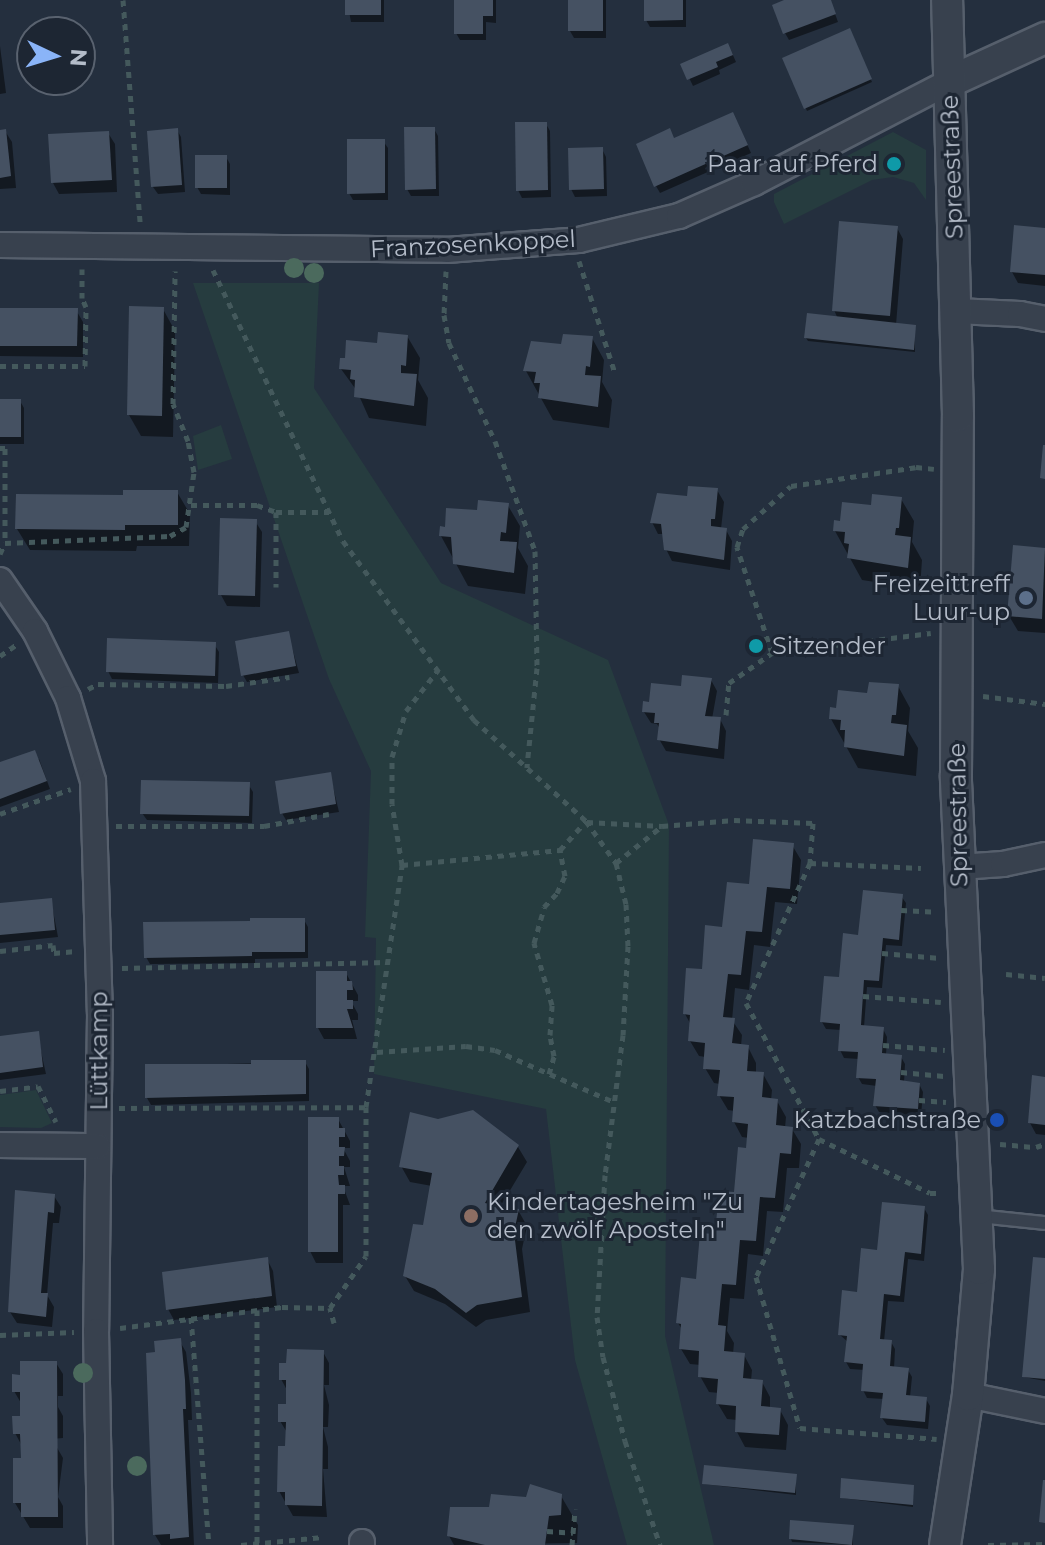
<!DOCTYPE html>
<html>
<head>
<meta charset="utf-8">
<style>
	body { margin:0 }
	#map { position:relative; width:1045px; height:1545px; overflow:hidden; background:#242f3e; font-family:Montserrat,sans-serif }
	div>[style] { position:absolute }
	.green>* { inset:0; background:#263c3f }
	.shadow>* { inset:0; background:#0007 }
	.building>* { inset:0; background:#455162 }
	.path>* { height:5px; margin-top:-2.5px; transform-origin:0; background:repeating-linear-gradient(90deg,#44595c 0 6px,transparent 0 12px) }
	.roads { filter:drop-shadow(2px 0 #565f6c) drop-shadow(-2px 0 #565f6c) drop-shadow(0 2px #565f6c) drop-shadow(0 -2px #565f6c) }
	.service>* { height:12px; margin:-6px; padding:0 6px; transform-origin:6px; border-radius:6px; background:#38414e }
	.minor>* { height:24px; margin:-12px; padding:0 12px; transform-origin:12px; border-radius:12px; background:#38414e }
	.tertiary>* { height:30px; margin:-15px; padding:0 15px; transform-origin:15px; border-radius:15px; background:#38414e }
	.trees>* { width:20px; height:20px; margin:-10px; border-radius:50%; background:#4b6a5d }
	.dots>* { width:22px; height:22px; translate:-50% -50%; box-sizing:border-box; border:4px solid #1d2633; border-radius:50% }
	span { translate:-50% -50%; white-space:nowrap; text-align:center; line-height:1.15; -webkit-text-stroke:6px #1d2633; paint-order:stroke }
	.poi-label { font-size:24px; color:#b4bcc9 }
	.right { translate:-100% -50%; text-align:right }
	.left { translate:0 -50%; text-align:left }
	.street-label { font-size:24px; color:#b4bcc9 }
	.north { position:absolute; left:16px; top:16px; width:80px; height:80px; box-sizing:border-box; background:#1d2633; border:2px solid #59626f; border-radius:50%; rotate:94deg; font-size:22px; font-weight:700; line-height:32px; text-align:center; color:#b4bcc9 }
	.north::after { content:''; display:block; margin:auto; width:28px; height:36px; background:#8ab4f8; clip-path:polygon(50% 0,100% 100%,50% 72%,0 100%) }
</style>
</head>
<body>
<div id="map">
	<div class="green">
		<i style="clip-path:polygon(893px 132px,926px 150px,926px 200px,914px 183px,893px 177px,872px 180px,784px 224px,774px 202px,774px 194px)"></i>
		<i style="clip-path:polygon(193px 283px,319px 283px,314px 388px,441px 583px,608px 660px,669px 825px,665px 1336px,714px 1545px,627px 1545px,575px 1360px,546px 1109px,374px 1074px,376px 938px,365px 937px,371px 771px,329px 679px)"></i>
		<i style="clip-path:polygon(221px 425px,232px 459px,198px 470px,193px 436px)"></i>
		<i style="clip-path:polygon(36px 1090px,52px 1123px,41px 1128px,0 1127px,0 1095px)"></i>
	</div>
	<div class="shadow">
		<i style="clip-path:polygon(347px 0,384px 0,384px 22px,351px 22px)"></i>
		<i style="clip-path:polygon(456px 0,496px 0,496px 23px,486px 22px,486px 40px,460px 40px,456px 33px)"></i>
		<i style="clip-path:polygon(570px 0,606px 0,606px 38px,574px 38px,570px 31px)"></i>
		<i style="clip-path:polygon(646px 0,686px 0,686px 27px,650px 27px,646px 20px)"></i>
		<i style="clip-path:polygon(790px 0,830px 0,838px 22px,789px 40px,785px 33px)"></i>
		<i style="clip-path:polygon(849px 31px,872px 82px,807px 111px,784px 59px)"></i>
		<i style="clip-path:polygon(0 46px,6px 93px,0 94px)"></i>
		<i style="clip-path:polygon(732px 53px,736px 62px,719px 70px,720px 74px,693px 86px,683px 65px)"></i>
		<i style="clip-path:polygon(737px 122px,751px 153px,660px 193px,656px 186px,674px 140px)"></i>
		<i style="clip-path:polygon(546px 124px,550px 131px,551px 197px,522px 198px,518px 190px)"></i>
		<i style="clip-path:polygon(434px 129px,438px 136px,439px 196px,411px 196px,407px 189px)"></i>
		<i style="clip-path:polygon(177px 130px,181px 137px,185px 192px,158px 194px,153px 187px)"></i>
		<i style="clip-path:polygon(5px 131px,12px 142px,16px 188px,0 189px,0 132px)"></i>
		<i style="clip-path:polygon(108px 133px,115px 144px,117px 192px,59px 194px,53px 183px)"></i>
		<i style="clip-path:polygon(383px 141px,388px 148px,388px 200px,353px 200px,349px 193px)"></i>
		<i style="clip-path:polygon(602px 149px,606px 157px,607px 196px,575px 197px,571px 189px)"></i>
		<i style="clip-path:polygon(226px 157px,230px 164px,230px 195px,201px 194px,197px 187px)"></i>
		<i style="clip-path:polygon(897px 228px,903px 239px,896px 325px,915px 327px,915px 352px,808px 341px,806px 338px,838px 319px,834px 310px)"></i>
		<i style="clip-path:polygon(1045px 230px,1045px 286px,1018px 283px,1012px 272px)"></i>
		<i style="clip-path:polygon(163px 309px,175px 331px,173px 437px,141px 436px,129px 415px)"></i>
		<i style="clip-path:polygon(0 310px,76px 310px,83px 322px,83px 357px,0 356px)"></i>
		<i style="clip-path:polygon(407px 336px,420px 358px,418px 380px,428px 398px,426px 426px,369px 418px,357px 391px,341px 369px,378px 345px)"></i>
		<i style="clip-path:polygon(592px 338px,604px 360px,602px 382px,612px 400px,609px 428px,553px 420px,526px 371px,563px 346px)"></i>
		<i style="clip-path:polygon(0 401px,20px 401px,24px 408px,24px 444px,0 444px)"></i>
		<i style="clip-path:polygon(717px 490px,724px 502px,721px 529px,726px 530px,732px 541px,730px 570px,672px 561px,666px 549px,664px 534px,658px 534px,652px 522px,689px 498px)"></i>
		<i style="clip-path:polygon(177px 492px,190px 514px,189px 546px,137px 546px,136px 551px,30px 550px,17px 529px,125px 497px)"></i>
		<i style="clip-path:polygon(901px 499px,914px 521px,912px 542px,922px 560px,920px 589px,862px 580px,835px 531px,842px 523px)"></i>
		<i style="clip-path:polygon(507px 504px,520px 526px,518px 548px,528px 566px,525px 594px,468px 586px,441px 536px,479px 512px)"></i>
		<i style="clip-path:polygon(255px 521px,262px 532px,260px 607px,227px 606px,221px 595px)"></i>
		<i style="clip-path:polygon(1015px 547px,1045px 550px,1045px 633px,1018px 631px,1009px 616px)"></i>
		<i style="clip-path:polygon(288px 633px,299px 673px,247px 682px,243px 675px)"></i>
		<i style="clip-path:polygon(214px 644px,219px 652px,218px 683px,112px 679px,108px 671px)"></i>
		<i style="clip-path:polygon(711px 680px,717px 691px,712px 719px,720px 719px,726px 731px,724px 759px,666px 751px,659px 739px,660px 729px,657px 724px,651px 723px,644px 712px,651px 704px,682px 688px)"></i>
		<i style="clip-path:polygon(898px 686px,910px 708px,908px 731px,918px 748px,916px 776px,858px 768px,831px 719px,838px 710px)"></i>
		<i style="clip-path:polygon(39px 759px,50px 789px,0 807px,0 765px)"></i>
		<i style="clip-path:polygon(330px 774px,339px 812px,286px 820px,282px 813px)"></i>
		<i style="clip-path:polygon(248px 784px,253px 792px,252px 823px,147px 820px,142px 813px)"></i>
		<i style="clip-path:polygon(792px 845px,801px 860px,797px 904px,775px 902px,770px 947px,754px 945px,749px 990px,735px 988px,732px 1020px,742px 1035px,741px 1046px,748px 1047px,756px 1063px,756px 1074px,763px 1074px,772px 1090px,771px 1101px,777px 1101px,786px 1117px,785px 1128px,792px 1129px,801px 1144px,799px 1168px,787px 1168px,783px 1212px,767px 1211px,763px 1256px,748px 1254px,744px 1299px,730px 1298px,727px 1331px,734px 1343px,733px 1354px,744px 1355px,752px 1370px,751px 1381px,762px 1382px,770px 1397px,770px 1409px,780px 1410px,788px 1425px,786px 1450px,745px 1447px,737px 1432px,737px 1420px,727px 1419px,718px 1404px,719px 1393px,709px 1392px,700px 1376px,701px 1365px,690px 1364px,681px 1349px,683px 1331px,678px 1323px,736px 1194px,749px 1138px,742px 1137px,734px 1122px,735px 1111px,728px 1110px,719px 1095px,720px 1084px,714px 1083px,705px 1068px,706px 1057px,699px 1056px,690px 1041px,691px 1025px,685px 1014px,724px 929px,750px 886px)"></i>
		<i style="clip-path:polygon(901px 896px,906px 903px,902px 946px,886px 945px,882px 988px,867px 987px,864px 1027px,883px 1029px,887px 1037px,886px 1055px,901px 1057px,905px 1064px,904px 1083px,919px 1084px,923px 1092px,921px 1116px,879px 1112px,875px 1105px,877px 1086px,862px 1084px,858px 1077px,859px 1059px,844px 1058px,840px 1050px,841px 1030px,826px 1029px,822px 1022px,860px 937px)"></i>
		<i style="clip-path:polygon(51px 900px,58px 937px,0 943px,0 905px)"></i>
		<i style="clip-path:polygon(304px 920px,308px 927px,308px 958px,255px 959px,255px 963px,150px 964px,146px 957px)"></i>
		<i style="clip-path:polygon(346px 973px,358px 995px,358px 1001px,351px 1001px,358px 1014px,358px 1020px,352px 1020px,357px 1039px,324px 1039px,318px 1028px)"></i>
		<i style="clip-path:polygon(37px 1033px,46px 1074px,0 1080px,0 1038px)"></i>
		<i style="clip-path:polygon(305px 1062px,309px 1069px,309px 1101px,151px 1105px,147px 1098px,147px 1066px)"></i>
		<i style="clip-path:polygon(1045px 1079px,1045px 1135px,1036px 1134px,1030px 1123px)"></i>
		<i style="clip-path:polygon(338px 1119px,350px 1141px,350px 1148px,343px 1148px,350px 1161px,350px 1167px,344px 1167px,350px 1186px,343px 1186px,350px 1205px,343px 1205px,343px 1263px,316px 1263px,310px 1251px)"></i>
		<i style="clip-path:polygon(518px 1147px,527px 1162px,500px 1207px,518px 1210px,527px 1226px,522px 1249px,530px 1312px,486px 1320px,476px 1327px,445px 1304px,414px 1291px,405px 1276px,424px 1227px,432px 1186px,410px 1182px,401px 1166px)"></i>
		<i style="clip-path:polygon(54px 1196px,61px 1207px,59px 1223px,53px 1223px,47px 1295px,54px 1307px,52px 1327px,17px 1323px,10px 1312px)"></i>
		<i style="clip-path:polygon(924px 1208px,928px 1215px,924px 1261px,908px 1259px,904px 1302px,888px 1301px,884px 1341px,891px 1342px,895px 1349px,894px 1369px,908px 1370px,912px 1377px,910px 1397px,926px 1399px,930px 1406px,928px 1429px,887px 1425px,882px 1418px,884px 1399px,867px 1398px,863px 1390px,865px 1370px,850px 1369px,846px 1362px,848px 1342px,840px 1335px,879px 1252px)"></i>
		<i style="clip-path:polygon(267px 1259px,273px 1271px,277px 1307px,174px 1320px,168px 1309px)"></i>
		<i style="clip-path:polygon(1045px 1260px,1045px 1381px,1024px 1377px)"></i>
		<i style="clip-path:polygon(179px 1340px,186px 1352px,191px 1393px,192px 1420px,188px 1420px,194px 1545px,161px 1545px,155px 1535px,152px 1508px,155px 1508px,157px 1354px)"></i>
		<i style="clip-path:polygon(323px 1352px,329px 1363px,329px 1385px,324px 1385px,329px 1405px,328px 1427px,323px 1427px,328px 1447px,328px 1469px,323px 1469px,327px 1517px,293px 1516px,279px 1491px,288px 1434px,280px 1421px,288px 1406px,288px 1392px,281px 1379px)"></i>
		<i style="clip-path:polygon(56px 1363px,63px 1374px,63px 1396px,58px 1396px,58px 1407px,63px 1416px,63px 1438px,52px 1439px,63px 1458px,58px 1497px,63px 1506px,63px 1528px,30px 1528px,15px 1503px,23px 1460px,22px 1446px,15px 1433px,22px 1418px,21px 1403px,14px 1391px,22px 1377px)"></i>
		<i style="clip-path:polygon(796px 1475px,796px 1495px,704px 1484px)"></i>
		<i style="clip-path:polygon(913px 1487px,913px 1507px,842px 1498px)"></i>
		<i style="clip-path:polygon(561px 1496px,578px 1525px,577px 1543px,454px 1545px,449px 1536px,491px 1509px)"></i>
		<i style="clip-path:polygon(853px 1527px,853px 1545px,792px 1542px,791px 1539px)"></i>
	</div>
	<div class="building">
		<i style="clip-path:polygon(345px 0,381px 0,381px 15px,345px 15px)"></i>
		<i style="clip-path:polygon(454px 0,493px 0,493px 16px,483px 16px,483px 34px,454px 34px)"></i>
		<i style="clip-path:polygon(568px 0,603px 0,603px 31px,568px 31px)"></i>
		<i style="clip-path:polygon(644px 0,683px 0,683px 20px,644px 21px)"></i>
		<i style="clip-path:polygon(784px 0,831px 0,836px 14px,783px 34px,772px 5px)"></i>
		<i style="clip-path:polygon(850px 28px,872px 79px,804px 109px,782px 58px)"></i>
		<i style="clip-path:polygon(728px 43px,733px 55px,716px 62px,718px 67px,687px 80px,680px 64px)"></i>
		<i style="clip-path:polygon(733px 112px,748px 145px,654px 187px,636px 144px,670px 128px,674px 138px)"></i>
		<i style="clip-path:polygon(515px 122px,547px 122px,548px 190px,516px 191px)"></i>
		<i style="clip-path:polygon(404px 127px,435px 127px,436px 189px,405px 190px)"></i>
		<i style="clip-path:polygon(178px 128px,182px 185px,151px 187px,147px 131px)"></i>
		<i style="clip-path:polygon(6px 129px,11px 176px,0 178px,0 130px)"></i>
		<i style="clip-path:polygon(109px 131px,112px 180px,51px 183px,48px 134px)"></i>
		<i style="clip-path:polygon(347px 139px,385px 139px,385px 193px,347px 194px)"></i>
		<i style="clip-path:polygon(603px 147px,604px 189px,569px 190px,568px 148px)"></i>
		<i style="clip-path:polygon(195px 155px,227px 155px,227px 188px,195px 188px)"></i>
		<i style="clip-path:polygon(839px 221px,898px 226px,890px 316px,832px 311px)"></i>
		<i style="clip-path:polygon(1014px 225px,1045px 228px,1045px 275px,1010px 272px)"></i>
		<i style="clip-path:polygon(129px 306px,164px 307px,162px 416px,127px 415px)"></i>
		<i style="clip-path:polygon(0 308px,78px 308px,77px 346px,0 346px)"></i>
		<i style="clip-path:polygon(807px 313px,916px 325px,914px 350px,804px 338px)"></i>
		<i style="clip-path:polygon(378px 332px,408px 335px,406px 366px,401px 365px,401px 373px,417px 374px,414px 406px,354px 397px,355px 380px,350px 379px,351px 370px,339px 369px,340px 358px,345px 358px,346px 340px,377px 343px)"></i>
		<i style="clip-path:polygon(563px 334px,593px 336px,590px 367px,586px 366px,585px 375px,601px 376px,598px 407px,538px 398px,540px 383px,534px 383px,536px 372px,523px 371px,531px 341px,561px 344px)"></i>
		<i style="clip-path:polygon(0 399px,21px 399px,21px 437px,0 437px)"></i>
		<i style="clip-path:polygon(1043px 445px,1045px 445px,1045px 479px,1040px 478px)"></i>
		<i style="clip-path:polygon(688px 486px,718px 488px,715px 519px,711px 519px,711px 526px,727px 528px,724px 560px,664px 550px,661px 524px,650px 523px,657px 493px,687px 496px)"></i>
		<i style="clip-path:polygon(123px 490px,178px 490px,178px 525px,125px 525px,125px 530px,15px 529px,16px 494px,123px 495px)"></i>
		<i style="clip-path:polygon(872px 494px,902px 497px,899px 528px,896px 528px,895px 535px,911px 537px,908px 568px,847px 558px,849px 544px,844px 543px,845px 532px,833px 531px,834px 520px,840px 521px,842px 502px,871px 505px)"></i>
		<i style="clip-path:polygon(478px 500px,509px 503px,506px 533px,501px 532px,500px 541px,517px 542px,514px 573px,453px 564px,451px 537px,439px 536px,440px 526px,445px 527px,446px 508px,477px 510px)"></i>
		<i style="clip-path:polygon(220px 518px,257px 519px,255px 596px,218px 595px)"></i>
		<i style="clip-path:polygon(1013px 545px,1045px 548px,1042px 619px,1007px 616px)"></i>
		<i style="clip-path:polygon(289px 631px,296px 666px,241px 676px,235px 641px)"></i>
		<i style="clip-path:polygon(107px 638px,216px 642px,215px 676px,106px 672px)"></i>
		<i style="clip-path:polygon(682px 675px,712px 678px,705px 716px,721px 717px,718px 749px,657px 740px,659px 723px,654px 723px,655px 713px,642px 712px,643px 701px,649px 702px,651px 683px,681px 686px)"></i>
		<i style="clip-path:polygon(869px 682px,899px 684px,896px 715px,892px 715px,891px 723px,907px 725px,904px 756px,844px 747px,845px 730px,840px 730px,841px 720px,829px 719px,830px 707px,836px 708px,838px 690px,867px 693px)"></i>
		<i style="clip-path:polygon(35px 750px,47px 781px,0 799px,0 762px)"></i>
		<i style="clip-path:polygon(331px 772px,336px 804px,280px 814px,275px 781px)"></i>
		<i style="clip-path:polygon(141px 780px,250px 782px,249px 816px,140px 814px)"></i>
		<i style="clip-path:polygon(753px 839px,794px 843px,790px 889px,767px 887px,762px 932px,746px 931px,741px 975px,728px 974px,723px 1017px,735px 1018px,732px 1043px,749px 1045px,747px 1071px,764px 1072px,762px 1097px,778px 1099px,776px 1125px,793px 1127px,791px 1154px,780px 1153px,775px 1198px,760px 1197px,756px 1241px,740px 1240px,736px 1285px,722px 1284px,718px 1325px,726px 1326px,724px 1351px,745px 1353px,743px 1378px,763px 1380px,761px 1406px,781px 1408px,779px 1435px,735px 1432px,736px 1406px,716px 1404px,718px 1379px,698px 1377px,699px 1351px,679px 1349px,681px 1324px,676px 1323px,681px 1277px,696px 1279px,700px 1233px,715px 1234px,719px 1191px,734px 1192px,738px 1147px,746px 1148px,748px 1124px,732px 1122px,734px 1097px,717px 1096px,720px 1070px,703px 1069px,705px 1043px,688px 1041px,690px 1015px,683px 1014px,686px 968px,702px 969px,705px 925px,722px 927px,727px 882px,749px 884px)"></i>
		<i style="clip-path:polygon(863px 890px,903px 894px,899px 940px,883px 938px,879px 981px,864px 980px,861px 1025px,884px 1027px,882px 1053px,902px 1055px,900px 1080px,920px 1083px,918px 1109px,873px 1106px,876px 1079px,856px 1078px,858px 1052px,838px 1051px,840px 1024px,820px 1022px,824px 976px,839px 977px,843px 933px,858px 935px)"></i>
		<i style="clip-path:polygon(52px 898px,55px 930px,0 935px,0 903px)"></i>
		<i style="clip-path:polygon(250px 918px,305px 918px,305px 952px,252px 952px,252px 956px,144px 958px,143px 922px,250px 921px)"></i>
		<i style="clip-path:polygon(316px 971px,347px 971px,347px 981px,352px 981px,353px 990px,347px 990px,347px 1000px,353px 1000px,353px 1009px,347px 1009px,353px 1028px,316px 1028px)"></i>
		<i style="clip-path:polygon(39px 1031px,43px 1067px,0 1073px,0 1036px)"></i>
		<i style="clip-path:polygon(251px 1060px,306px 1060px,306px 1094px,145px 1098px,145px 1064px,251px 1064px)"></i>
		<i style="clip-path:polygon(1032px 1075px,1045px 1077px,1045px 1125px,1028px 1123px)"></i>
		<i style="clip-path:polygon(473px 1110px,519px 1145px,485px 1203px,519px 1209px,514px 1232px,522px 1297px,477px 1305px,466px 1313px,435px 1289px,403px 1276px,413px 1224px,423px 1225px,432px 1173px,399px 1167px,410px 1112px,438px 1119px)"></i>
		<i style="clip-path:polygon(308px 1117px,339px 1117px,339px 1128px,345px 1128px,345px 1137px,339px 1137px,339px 1147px,345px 1147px,344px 1156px,339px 1156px,339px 1166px,344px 1166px,344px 1175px,338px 1175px,339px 1185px,345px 1185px,345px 1194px,338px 1194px,338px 1252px,308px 1252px)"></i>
		<i style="clip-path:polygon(15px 1190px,55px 1194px,54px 1213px,48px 1212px,41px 1293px,48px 1293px,46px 1317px,8px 1312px)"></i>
		<i style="clip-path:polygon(882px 1202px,925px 1206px,921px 1254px,905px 1252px,900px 1296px,884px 1294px,880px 1339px,892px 1340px,890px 1366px,909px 1368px,906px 1395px,927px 1397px,925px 1422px,880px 1418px,883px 1393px,861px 1391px,863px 1364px,844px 1362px,847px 1336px,838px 1335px,842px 1290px,857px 1292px,861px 1248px,877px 1250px)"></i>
		<i style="clip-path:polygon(268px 1257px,272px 1296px,166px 1310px,162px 1272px)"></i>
		<i style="clip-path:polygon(1033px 1257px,1045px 1258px,1045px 1379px,1022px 1377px)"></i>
		<i style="clip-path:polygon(181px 1338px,185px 1380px,186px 1409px,183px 1409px,189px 1537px,170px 1539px,170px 1534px,153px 1535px,146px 1353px,155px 1352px,154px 1341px)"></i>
		<i style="clip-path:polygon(287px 1349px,324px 1350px,322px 1506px,285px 1505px,285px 1492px,277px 1492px,278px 1446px,285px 1446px,286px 1422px,278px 1422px,278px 1404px,286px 1404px,286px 1380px,279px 1380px,279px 1363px,286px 1363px)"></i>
		<i style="clip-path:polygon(20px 1361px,57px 1361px,58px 1517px,21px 1517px,21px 1503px,13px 1503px,13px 1458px,21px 1458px,20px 1434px,13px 1434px,12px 1416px,20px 1416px,20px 1392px,12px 1392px,12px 1374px,20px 1375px)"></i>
		<i style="clip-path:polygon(704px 1465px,797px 1474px,795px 1493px,702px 1484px)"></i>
		<i style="clip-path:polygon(841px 1478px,914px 1485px,913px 1505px,840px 1498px)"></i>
		<i style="clip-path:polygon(1043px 1480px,1045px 1480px,1045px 1523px,1039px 1522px)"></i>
		<i style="clip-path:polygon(530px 1484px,562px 1494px,561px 1515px,549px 1516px,545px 1545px,485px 1545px,447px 1536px,450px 1507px,489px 1507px,491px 1494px,526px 1497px)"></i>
		<i style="clip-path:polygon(790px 1520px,854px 1525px,852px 1545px,789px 1539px)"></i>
	</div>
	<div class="path">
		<i style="left:123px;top:0;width:223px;rotate:85.6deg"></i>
		<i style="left:579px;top:261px;width:118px;rotate:72.2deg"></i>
		<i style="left:213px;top:270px;width:301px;rotate:64.4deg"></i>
		<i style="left:343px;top:541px;width:222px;rotate:53.8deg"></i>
		<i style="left:474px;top:720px;width:151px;rotate:42deg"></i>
		<i style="left:586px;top:821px;width:52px;rotate:54.5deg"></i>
		<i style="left:616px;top:863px;width:42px;rotate:76.3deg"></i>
		<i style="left:626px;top:904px;width:42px;rotate:87.3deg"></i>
		<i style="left:628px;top:946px;width:89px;rotate:93.2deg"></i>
		<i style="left:623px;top:1035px;width:141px;rotate:97.3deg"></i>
		<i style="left:605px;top:1175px;width:142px;rotate:93.2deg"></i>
		<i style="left:597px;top:1317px;width:40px;rotate:81.5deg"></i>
		<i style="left:603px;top:1357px;width:87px;rotate:75.3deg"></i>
		<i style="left:625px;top:1441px;width:110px;rotate:71.4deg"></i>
		<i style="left:446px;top:271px;width:44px;rotate:92.6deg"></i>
		<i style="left:444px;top:315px;width:28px;rotate:80deg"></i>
		<i style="left:449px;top:343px;width:108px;rotate:64.9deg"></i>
		<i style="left:495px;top:441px;width:117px;rotate:70deg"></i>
		<i style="left:535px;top:551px;width:117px;rotate:89deg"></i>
		<i style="left:537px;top:668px;width:100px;rotate:95.8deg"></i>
		<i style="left:0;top:366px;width:85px"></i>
		<i style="left:85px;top:366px;width:59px;rotate:-89deg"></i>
		<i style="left:86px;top:307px;width:10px;rotate:-114deg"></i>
		<i style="left:82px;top:298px;width:29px;rotate:-90deg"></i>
		<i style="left:0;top:448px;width:5px"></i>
		<i style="left:5px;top:448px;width:95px;rotate:90deg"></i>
		<i style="left:191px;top:505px;width:66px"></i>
		<i style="left:257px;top:505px;width:20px;rotate:20deg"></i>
		<i style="left:276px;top:512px;width:53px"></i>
		<i style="left:276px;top:512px;width:75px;rotate:90deg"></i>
		<i style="left:0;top:554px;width:12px;rotate:-66deg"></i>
		<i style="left:5px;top:543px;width:165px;rotate:-2.4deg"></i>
		<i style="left:170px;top:536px;width:18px;rotate:-29deg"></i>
		<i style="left:186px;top:527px;width:56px;rotate:-81.7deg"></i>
		<i style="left:194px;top:472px;width:32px;rotate:-101deg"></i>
		<i style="left:188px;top:441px;width:40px;rotate:-112deg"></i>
		<i style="left:173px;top:404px;width:133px;rotate:-89.1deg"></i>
		<i style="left:772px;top:653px;width:112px;rotate:-108.3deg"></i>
		<i style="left:737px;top:547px;width:19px;rotate:-72deg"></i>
		<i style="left:743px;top:529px;width:64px;rotate:-41.9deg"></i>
		<i style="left:791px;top:486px;width:126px;rotate:-8.6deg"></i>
		<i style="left:916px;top:467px;width:18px;rotate:6deg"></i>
		<i style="left:0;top:656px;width:19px;rotate:-35deg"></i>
		<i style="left:88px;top:689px;width:11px;rotate:-27deg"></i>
		<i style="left:98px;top:684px;width:128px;rotate:0.9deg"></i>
		<i style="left:226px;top:686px;width:64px;rotate:-8.1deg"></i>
		<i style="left:983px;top:696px;width:63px;rotate:7.4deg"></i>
		<i style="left:726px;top:715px;width:32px;rotate:-85deg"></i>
		<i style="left:729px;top:683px;width:52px;rotate:-34.9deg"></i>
		<i style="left:772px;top:653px;width:160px;rotate:-7.2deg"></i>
		<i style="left:0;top:814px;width:75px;rotate:-19.4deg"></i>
		<i style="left:587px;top:822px;width:75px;rotate:3.1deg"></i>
		<i style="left:662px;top:826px;width:72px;rotate:-4.8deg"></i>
		<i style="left:734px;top:820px;width:79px;rotate:2.2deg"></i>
		<i style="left:813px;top:823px;width:40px;rotate:94.3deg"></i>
		<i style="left:810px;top:863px;width:111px;rotate:2.6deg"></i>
		<i style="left:116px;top:826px;width:148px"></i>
		<i style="left:264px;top:826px;width:66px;rotate:-10.5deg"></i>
		<i style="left:616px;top:863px;width:59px;rotate:-38.8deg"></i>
		<i style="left:810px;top:863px;width:154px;rotate:114.6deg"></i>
		<i style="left:746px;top:1003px;width:154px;rotate:61.8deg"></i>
		<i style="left:819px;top:1139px;width:152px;rotate:114.5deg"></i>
		<i style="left:756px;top:1277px;width:157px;rotate:73.8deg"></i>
		<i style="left:800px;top:1428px;width:137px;rotate:4.6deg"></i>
		<i style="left:402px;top:865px;width:159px;rotate:-5.4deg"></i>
		<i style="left:560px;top:850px;width:39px;rotate:-48deg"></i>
		<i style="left:901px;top:910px;width:35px;rotate:3deg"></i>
		<i style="left:0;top:951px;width:53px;rotate:-6.5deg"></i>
		<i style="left:53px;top:945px;width:8px;rotate:83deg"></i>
		<i style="left:54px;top:953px;width:22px;rotate:-5deg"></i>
		<i style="left:882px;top:953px;width:58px;rotate:4.9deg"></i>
		<i style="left:122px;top:968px;width:265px;rotate:-1.3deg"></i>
		<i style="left:1006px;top:974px;width:39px;rotate:6deg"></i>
		<i style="left:863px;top:996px;width:78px;rotate:4.4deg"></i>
		<i style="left:883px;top:1045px;width:62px;rotate:4.6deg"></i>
		<i style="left:377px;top:1052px;width:89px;rotate:-3.9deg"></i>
		<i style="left:466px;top:1046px;width:29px;rotate:8deg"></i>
		<i style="left:495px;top:1050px;width:130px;rotate:23.6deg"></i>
		<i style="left:901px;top:1072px;width:43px;rotate:5.3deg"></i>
		<i style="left:549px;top:1074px;width:19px;rotate:-74deg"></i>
		<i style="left:554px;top:1056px;width:21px;rotate:-101deg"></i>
		<i style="left:550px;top:1035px;width:30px;rotate:-86deg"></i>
		<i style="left:552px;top:1005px;width:65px;rotate:-106.2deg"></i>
		<i style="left:534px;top:943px;width:37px;rotate:-74deg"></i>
		<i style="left:544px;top:907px;width:19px;rotate:-47deg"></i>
		<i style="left:557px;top:893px;width:19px;rotate:-65deg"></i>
		<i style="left:565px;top:876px;width:26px;rotate:-101deg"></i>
		<i style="left:0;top:1091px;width:38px;rotate:-7deg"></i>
		<i style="left:38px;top:1086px;width:40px;rotate:63.4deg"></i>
		<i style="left:919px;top:1100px;width:27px;rotate:4deg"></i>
		<i style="left:119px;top:1108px;width:247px;rotate:-0.2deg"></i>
		<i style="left:819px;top:1139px;width:123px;rotate:25.9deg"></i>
		<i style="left:930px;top:1193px;width:9px"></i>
		<i style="left:1000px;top:1144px;width:36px;rotate:5deg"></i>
		<i style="left:1036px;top:1147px;width:9px;rotate:-18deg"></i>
		<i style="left:191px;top:1317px;width:229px;rotate:85.5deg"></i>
		<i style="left:334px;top:1323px;width:16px;rotate:-105deg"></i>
		<i style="left:330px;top:1308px;width:63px;rotate:-55.3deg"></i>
		<i style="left:366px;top:1256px;width:149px;rotate:-90deg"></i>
		<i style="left:366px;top:1107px;width:245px;rotate:-81.5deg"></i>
		<i style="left:402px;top:865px;width:62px;rotate:-99.3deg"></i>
		<i style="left:392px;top:804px;width:47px;rotate:-90deg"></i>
		<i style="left:392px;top:757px;width:48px;rotate:-73.1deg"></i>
		<i style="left:406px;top:711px;width:52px;rotate:-52deg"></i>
		<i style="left:120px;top:1328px;width:163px;rotate:-7.4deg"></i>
		<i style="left:282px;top:1307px;width:48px;rotate:1.2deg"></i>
		<i style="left:0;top:1335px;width:74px;rotate:-2.3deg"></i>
		<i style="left:547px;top:1531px;width:26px;rotate:4deg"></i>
		<i style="left:257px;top:1543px;width:233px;rotate:-90deg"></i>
		<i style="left:241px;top:1545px;width:82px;rotate:-5.6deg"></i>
		<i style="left:572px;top:1545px;width:36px;rotate:-85deg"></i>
		<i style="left:988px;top:1545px;width:57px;rotate:-1deg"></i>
	</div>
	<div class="roads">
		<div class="service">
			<i style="left:978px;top:1216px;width:67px;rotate:6deg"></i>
		</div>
		<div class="minor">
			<i style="left:0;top:245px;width:447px;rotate:0.6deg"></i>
			<i style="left:447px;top:250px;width:132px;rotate:-4.3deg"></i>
			<i style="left:579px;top:240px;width:103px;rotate:-13.5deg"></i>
			<i style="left:679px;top:216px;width:82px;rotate:-23.7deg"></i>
			<i style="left:754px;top:183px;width:220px;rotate:-27.4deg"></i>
			<i style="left:956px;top:311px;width:64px;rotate:2.7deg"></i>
			<i style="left:1020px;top:314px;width:25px;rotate:11deg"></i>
			<i style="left:0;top:580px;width:62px;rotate:55.5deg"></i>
			<i style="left:35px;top:631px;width:75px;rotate:63.8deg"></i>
			<i style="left:68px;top:698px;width:87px;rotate:73.2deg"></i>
			<i style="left:93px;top:781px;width:233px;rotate:88.3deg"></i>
			<i style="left:100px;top:1014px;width:317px;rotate:90.7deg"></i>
			<i style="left:96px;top:1331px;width:214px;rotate:88.9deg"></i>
			<i style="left:959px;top:867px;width:44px;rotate:-3.9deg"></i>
			<i style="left:1003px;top:864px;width:43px;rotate:-12.1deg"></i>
			<i style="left:0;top:1145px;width:98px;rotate:0.6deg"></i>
			<i style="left:968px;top:1395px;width:79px;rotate:11.7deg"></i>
			<i style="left:362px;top:1542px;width:3px;rotate:90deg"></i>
		</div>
		<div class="tertiary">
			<i style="left:949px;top:82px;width:106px;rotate:-24.6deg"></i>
			<i style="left:945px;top:1545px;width:152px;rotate:-81.3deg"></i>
			<i style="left:968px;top:1395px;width:126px;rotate:-85deg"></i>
			<i style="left:979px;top:1269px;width:494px;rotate:-92.7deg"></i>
			<i style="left:956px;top:776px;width:360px;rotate:-89.7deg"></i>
			<i style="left:958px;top:416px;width:416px;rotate:-91.5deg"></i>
		</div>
	</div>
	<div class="trees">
		<i style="left:294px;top:268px"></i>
		<i style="left:314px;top:273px"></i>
		<i style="left:83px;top:1373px"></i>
		<i style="left:137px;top:1466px"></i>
	</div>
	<div class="dots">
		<i style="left:894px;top:164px;background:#0f9aa8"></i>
		<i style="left:1026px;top:598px;background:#5c6f8a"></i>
		<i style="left:756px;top:646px;background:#0f9aa8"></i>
		<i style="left:997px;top:1120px;background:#1a4fb4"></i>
		<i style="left:471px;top:1216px;background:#8d6e63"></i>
	</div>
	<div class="poi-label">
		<span class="right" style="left:878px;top:164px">Paar auf Pferd</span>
		<span class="right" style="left:1010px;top:598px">Freizeittreff<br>Luur-up</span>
		<span class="left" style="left:772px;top:646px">Sitzender</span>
		<span class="right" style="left:981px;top:1120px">Katzbachstraße</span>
		<span class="left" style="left:487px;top:1216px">Kindertagesheim "Zu<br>den zwölf Aposteln"</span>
	</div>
	<div class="street-label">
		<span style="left:952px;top:167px;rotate:-92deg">Spreestraße</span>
		<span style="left:473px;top:244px;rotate:-3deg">Franzosenkoppel</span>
		<span style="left:958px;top:815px;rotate:-91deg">Spreestraße</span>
		<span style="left:99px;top:1051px;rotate:-90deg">Lüttkamp</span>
	</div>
	<div class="north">N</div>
</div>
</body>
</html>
